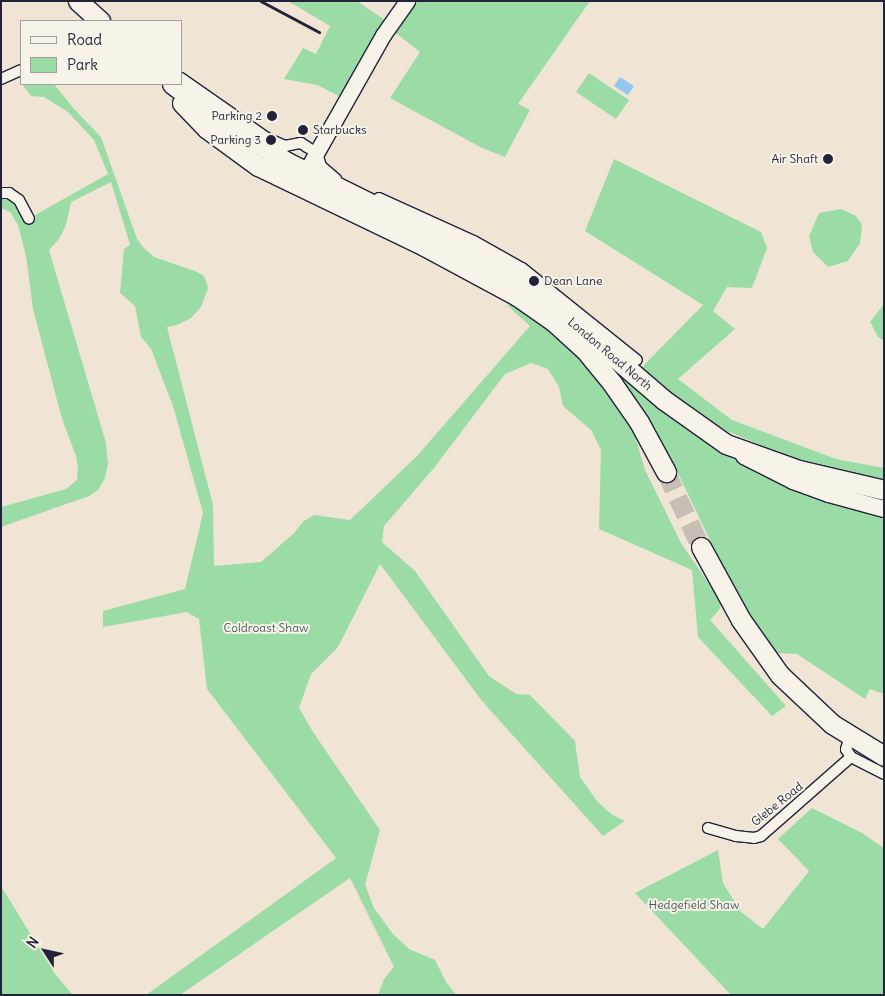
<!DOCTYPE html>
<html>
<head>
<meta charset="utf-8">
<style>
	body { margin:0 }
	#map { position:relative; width:885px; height:996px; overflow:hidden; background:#f0e5d4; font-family:Delius,sans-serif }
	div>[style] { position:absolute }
	.green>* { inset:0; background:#9bdca6 }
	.water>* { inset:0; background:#93c7f0 }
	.highway-tunnel>* { height:19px; margin-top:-9.5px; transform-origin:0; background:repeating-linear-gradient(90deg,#c7beb5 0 19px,transparent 0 28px) }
	.roads { filter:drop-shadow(1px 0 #22223b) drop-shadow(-1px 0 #22223b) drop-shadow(0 1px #22223b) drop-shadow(0 -1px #22223b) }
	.street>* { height:10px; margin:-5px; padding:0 5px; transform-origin:5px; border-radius:5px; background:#f7f3e8 }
	.secondary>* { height:15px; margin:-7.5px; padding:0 7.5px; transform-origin:7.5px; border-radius:7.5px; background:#f7f3e8 }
	.primary>* { height:16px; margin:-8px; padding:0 8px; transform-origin:8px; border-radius:8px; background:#f7f3e8 }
	.highway>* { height:19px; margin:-9.5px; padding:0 9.5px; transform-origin:9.5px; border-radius:9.5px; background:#f7f3e8 }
	.rail>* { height:2.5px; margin:-1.25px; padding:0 1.25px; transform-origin:1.25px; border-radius:1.25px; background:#22223b }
	.dots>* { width:14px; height:14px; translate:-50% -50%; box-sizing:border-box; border:2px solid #f7f3e8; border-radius:50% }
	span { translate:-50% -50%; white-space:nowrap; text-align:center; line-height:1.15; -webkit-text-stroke:4px #f7f3e8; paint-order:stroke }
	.poi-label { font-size:12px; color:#22223b }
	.right { translate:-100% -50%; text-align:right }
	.left { translate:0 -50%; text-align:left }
	.street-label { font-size:12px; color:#22223b }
	.park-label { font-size:12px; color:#465a5b }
	.frame { position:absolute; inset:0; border:2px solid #22223b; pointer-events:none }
	.legend { position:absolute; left:20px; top:20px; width:162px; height:65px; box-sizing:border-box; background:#f7f3e8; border:1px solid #a29fa3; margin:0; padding:6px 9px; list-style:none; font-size:15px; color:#22223b }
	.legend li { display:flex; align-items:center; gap:10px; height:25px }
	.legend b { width:25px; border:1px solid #a29fa3 }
	.north { position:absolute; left:20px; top:926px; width:50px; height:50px; -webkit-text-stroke:4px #f7f3e8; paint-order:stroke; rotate:305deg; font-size:14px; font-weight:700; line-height:20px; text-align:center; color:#22223b }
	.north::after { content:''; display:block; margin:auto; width:18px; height:22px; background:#22223b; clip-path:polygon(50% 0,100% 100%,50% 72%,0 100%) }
</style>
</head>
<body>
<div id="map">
	<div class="green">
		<i style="clip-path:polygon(288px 1px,357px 1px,388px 22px,341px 97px,317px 85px,284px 79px,303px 48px,316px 54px,330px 26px)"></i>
		<i style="clip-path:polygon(418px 1px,590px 1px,518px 104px,530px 110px,505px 157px,482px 148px,390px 98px,420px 52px,392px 30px)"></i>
		<i style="clip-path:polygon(589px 73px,629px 100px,616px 119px,576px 92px)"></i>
		<i style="clip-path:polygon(22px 84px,54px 84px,74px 109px,101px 137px,137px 239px,144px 248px,154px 257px,195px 271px,204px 276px,206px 281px,208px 288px,201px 307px,191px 318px,177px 325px,167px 327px,213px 505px,214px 566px,261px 562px,293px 534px,304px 521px,314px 515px,350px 520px,417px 456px,530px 326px,507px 305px,518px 305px,556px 334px,594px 372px,631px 423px,645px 470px,681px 543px,722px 603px,719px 610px,710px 620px,786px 706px,772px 716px,698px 637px,692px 570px,599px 529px,601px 450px,591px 430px,563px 406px,559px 387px,548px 369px,531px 363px,505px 374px,434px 468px,384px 526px,382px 542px,415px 571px,489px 676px,516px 694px,530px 695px,575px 741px,580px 777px,597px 801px,611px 814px,625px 821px,603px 836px,482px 701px,380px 564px,338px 647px,311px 674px,299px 708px,313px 732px,380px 830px,365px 885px,374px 908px,392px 933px,409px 949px,435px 960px,446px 982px,456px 995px,378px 995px,384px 979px,394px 967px,350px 878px,180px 995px,146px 995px,336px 858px,207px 689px,199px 619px,187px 612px,103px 627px,103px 611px,185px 589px,203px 513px,173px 406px,151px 349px,141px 337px,135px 306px,120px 293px,124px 249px,130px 245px,111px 182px,71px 202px,66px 225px,59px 239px,49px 250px,106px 443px,108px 464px,105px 478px,98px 490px,89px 496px,1px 527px,1px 507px,66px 489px,77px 480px,78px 469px,76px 456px,62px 419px,33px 309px,26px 256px,18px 225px,10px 212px,1px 208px,1px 198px,11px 200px,20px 207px,28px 219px,108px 174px,94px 140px,68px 112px,44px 97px,31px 96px)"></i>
		<i style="clip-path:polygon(614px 159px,761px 232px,767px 248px,752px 288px,727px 287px,713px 311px,735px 329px,678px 379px,732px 420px,836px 459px,884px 468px,884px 481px,793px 459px,718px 427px,666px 390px,642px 367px,703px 305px,585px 231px)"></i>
		<i style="clip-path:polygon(841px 209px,856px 216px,862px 225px,860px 243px,848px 261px,828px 267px,813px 252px,809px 236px,819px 213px)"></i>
		<i style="clip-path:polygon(884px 304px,884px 341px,878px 337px,870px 322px)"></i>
		<i style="clip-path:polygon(588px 340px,698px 436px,758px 474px,834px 502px,884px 518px,884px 694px,870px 689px,865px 699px,797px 654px,775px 653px,741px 605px,673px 463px,642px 412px)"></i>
		<i style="clip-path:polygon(812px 808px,862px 833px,884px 848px,884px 995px,731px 995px,635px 893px,718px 850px,723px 883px,741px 912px,763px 929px,809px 871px,778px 839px)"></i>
		<i style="clip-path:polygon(1px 886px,55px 974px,73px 995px,1px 995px)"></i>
	</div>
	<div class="water">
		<i style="clip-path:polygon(620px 77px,634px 86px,628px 95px,614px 86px)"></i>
	</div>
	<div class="highway-tunnel">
		<i style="left:666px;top:472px;width:83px;rotate:65deg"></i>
	</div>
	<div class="roads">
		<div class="street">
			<i style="left:181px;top:78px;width:105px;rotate:34.9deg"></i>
			<i style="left:267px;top:138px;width:20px;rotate:24deg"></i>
			<i style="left:285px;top:146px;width:16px;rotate:-11deg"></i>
			<i style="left:301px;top:143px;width:7px;rotate:34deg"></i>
			<i style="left:307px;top:147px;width:12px;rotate:31deg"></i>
			<i style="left:317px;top:153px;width:14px;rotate:73deg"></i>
			<i style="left:321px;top:166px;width:20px;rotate:41deg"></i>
			<i style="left:1px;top:79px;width:22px;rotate:-24deg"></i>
			<i style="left:1px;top:193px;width:8px"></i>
			<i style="left:9px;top:193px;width:12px;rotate:35deg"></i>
			<i style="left:19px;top:200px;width:21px;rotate:62deg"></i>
			<i style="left:379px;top:198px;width:104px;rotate:24.4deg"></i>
			<i style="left:474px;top:241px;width:55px;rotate:29.4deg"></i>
			<i style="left:522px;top:268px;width:147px;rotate:38.7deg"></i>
			<i style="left:850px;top:736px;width:14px;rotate:107deg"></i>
			<i style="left:846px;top:749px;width:9px;rotate:58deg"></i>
			<i style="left:851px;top:757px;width:37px;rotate:27deg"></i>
			<i style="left:708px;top:828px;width:29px;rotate:16deg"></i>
			<i style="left:736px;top:836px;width:18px;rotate:6deg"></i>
			<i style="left:754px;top:838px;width:7px;rotate:-16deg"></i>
			<i style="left:761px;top:836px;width:120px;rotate:-41.3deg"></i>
		</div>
		<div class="secondary">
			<i style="left:301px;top:180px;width:167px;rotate:-60.5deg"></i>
			<i style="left:383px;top:35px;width:42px;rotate:-54.8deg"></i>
		</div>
		<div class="primary">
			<i style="left:744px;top:456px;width:55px;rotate:27deg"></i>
			<i style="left:793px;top:481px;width:38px;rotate:20deg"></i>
			<i style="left:829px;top:494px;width:57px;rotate:15.3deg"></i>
		</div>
		<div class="highway">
			<i style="left:78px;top:1px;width:30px;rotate:42deg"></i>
			<i style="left:172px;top:84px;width:51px;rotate:37.1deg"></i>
			<i style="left:213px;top:115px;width:88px;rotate:32.4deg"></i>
			<i style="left:287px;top:162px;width:199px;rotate:26.3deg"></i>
			<i style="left:465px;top:250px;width:67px;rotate:29.6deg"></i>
			<i style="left:523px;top:283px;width:70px;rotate:38deg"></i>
			<i style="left:578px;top:326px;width:113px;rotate:40.7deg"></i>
			<i style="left:664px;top:400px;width:76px;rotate:35.4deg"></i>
			<i style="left:726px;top:444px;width:77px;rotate:19.6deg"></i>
			<i style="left:799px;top:470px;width:87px;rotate:13.2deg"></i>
			<i style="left:182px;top:103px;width:35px;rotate:46deg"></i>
			<i style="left:206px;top:128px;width:64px;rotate:36.2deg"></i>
			<i style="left:258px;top:166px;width:184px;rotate:25.7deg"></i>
			<i style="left:424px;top:246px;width:106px;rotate:28.3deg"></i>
			<i style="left:517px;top:296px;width:44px;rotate:34.8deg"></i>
			<i style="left:553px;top:321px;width:43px;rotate:42.2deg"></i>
			<i style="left:585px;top:350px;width:43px;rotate:50.7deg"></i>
			<i style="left:612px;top:383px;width:47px;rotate:55.3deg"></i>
			<i style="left:639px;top:422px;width:57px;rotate:61.6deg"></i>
			<i style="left:701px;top:547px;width:83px;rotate:61.3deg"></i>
			<i style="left:741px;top:620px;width:67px;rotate:54.7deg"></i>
			<i style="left:780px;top:675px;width:71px;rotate:43.3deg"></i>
			<i style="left:832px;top:724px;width:61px;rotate:31.6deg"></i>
		</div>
	</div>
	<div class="rail">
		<i style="left:261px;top:1px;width:66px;rotate:28.1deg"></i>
	</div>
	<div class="dots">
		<i style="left:272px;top:116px;background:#22223b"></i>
		<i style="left:303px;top:130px;background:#22223b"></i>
		<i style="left:271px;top:140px;background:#22223b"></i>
		<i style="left:828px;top:159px;background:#22223b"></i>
		<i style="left:534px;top:281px;background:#22223b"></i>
	</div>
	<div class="poi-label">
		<span class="right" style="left:262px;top:116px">Parking 2</span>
		<span class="left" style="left:313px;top:130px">Starbucks</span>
		<span class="right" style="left:261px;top:140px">Parking 3</span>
		<span class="right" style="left:818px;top:159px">Air Shaft</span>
		<span class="left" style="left:544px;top:281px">Dean Lane</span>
	</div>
	<div class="street-label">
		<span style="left:610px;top:354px;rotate:40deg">London Road North</span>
		<span style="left:777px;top:804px;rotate:-39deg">Glebe Road</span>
	</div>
	<div class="park-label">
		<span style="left:266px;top:628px">Coldroast Shaw</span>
		<span style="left:694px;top:905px">Hedgefield Shaw</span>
	</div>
	<div class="frame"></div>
	<ul class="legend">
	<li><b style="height:6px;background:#f7f3e8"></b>Road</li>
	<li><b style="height:14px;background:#9bdca6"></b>Park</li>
	</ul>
	<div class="north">N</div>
</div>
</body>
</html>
